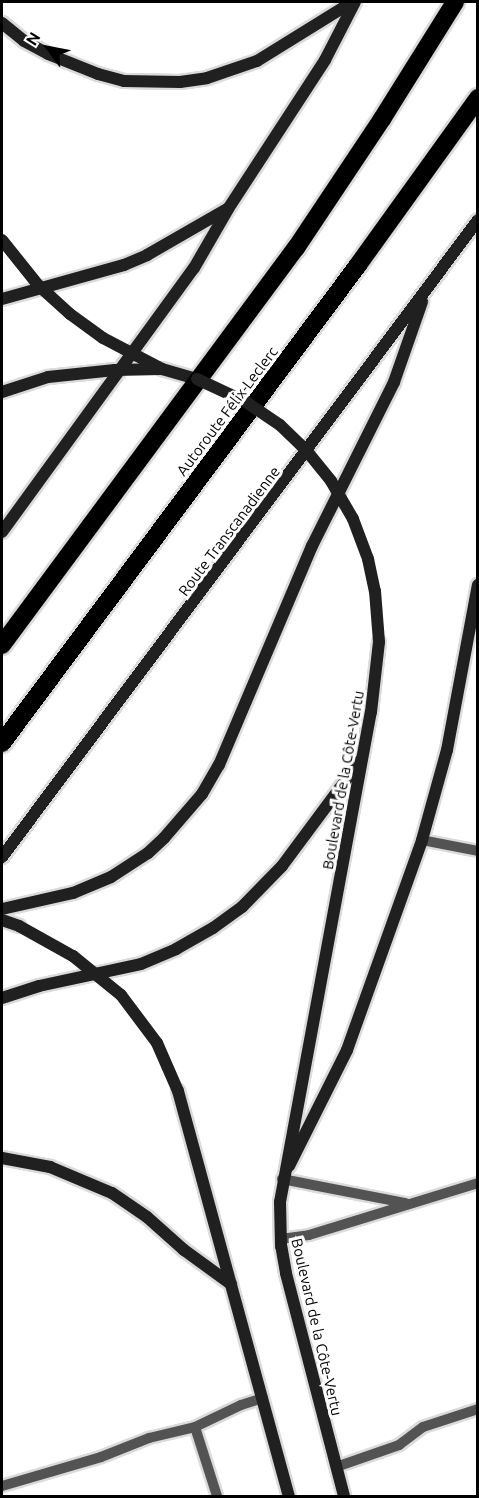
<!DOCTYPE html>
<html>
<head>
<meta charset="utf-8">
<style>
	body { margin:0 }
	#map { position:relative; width:479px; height:1498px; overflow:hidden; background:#fff; font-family:Ubuntu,sans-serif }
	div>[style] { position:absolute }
	.roads { filter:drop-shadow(2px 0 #dbdbdb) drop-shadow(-2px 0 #dbdbdb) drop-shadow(0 2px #dbdbdb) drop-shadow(0 -2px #dbdbdb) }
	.lane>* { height:10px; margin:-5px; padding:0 5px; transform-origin:5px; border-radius:5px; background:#535353 }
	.secondary>* { height:12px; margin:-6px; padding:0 6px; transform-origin:6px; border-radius:6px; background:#202020 }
	.highway>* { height:18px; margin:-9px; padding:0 9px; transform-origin:9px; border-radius:9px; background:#000 }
	.secondary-bridge>* { height:12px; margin:-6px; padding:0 6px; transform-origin:6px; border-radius:6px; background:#202020 }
	span { translate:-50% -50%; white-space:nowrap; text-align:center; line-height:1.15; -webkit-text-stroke:6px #fff; paint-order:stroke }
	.street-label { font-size:15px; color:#000 }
	.frame { position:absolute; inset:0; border:3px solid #000; pointer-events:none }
	.north { position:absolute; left:18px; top:18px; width:60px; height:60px; -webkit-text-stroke:4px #fff; paint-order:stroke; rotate:302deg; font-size:16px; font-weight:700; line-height:24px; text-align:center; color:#000 }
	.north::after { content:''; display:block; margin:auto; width:21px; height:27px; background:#000; clip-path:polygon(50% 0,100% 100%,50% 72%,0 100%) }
</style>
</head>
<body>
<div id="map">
	<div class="roads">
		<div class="lane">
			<i style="left:422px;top:840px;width:57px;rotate:11.1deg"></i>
			<i style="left:282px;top:1179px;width:126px;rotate:11deg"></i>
			<i style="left:281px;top:1239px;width:28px;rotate:-8deg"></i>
			<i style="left:309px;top:1235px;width:177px;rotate:-17.1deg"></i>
			<i style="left:336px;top:1467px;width:67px;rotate:-19.2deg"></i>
			<i style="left:399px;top:1445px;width:30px;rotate:-37deg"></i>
			<i style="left:423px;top:1427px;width:58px;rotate:-18.1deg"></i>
			<i style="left:2px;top:1486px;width:103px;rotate:-16.3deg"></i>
			<i style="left:101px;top:1457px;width:52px;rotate:-21.6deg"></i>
			<i style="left:149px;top:1438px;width:47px;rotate:-13.4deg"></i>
			<i style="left:217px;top:1496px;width:72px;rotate:-107.7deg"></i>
			<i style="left:195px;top:1427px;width:51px;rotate:-25.6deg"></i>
			<i style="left:241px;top:1405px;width:23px;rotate:-18deg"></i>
		</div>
		<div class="secondary">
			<i style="left:2px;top:23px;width:28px;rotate:39deg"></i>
			<i style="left:24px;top:41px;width:27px;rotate:28deg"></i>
			<i style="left:48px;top:54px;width:54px;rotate:21.8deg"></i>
			<i style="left:98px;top:74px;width:27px;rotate:15deg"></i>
			<i style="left:124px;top:81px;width:56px;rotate:1deg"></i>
			<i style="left:180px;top:82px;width:27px;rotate:-8deg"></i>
			<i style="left:207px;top:78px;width:53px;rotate:-18.8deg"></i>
			<i style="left:257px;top:61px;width:112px;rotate:-31.8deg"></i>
			<i style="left:2px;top:299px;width:127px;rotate:-15.6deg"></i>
			<i style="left:124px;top:265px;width:25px;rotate:-23deg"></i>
			<i style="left:147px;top:255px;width:92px;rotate:-29.9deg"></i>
			<i style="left:162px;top:369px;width:36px;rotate:16deg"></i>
			<i style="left:2px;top:392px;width:48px;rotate:-18.1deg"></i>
			<i style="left:48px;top:377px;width:67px;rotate:-6deg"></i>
			<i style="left:2px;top:532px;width:326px;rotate:-54deg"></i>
			<i style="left:194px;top:268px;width:68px;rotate:-60deg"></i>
			<i style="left:228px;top:209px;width:178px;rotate:-56.9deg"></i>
			<i style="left:325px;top:60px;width:65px;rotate:-62.7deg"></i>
			<i style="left:2px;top:857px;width:795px;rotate:-53.23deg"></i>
			<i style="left:2px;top:909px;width:73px;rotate:-12.7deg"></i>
			<i style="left:73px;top:893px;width:41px;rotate:-22.8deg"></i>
			<i style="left:111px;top:877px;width:44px;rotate:-33deg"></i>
			<i style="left:148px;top:853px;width:22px;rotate:-43deg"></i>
			<i style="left:164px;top:838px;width:58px;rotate:-49.2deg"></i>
			<i style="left:202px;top:794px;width:34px;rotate:-60deg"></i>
			<i style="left:219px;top:765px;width:238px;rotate:-67deg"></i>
			<i style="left:312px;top:546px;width:183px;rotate:-63.4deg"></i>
			<i style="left:394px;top:382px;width:85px;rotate:-70.7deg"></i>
			<i style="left:2px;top:920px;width:18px;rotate:19deg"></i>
			<i style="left:2px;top:998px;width:39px;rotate:-18deg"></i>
			<i style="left:39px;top:986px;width:104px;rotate:-12.2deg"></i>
			<i style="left:141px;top:964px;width:38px;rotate:-23deg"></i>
			<i style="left:176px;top:949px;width:43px;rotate:-29.6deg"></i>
			<i style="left:213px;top:928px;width:36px;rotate:-36deg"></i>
			<i style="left:242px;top:907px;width:57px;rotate:-45.7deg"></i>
			<i style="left:282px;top:866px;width:131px;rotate:-53.4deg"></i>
			<i style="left:178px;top:1091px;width:420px;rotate:74.7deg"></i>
			<i style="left:2px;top:1158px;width:49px;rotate:10.6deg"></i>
			<i style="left:50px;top:1167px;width:67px;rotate:22.8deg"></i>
			<i style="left:112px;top:1193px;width:42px;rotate:34.4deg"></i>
			<i style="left:147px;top:1217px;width:50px;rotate:41.7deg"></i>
			<i style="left:184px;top:1250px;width:58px;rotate:35.9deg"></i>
			<i style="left:289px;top:1166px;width:130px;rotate:-63.4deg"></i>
			<i style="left:347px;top:1050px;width:223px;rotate:-70.3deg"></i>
			<i style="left:422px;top:840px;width:93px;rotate:-74.5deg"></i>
			<i style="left:447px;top:750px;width:168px;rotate:-79.4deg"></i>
			<i style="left:344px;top:1496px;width:230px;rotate:-104.6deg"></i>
			<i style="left:286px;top:1273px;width:27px;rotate:-100deg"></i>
			<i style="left:281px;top:1246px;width:44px;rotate:-91.3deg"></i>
			<i style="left:280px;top:1202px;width:498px;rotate:-79.5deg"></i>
			<i style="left:371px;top:712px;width:70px;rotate:-83.5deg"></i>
		</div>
		<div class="highway">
			<i style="left:2px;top:645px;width:494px;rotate:-53.5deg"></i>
			<i style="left:296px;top:248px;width:155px;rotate:-56.3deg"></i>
			<i style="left:382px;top:119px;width:138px;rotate:-58deg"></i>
			<i style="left:2px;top:743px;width:596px;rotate:-53.32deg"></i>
			<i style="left:358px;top:265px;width:206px;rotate:-54.3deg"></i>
		</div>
	</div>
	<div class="secondary-bridge">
		<i style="left:2px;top:240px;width:58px;rotate:51.3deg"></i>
		<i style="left:38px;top:285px;width:43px;rotate:42.2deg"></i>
		<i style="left:70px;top:314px;width:41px;rotate:36deg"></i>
		<i style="left:103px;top:338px;width:67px;rotate:27.7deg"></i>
		<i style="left:115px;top:370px;width:46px;rotate:-1.2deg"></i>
		<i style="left:197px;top:379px;width:54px;rotate:25.1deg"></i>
		<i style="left:246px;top:402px;width:41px;rotate:34.1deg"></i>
		<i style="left:280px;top:425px;width:36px;rotate:44deg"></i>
		<i style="left:306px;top:450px;width:40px;rotate:51deg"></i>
		<i style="left:331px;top:481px;width:44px;rotate:59.9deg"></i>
		<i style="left:353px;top:519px;width:43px;rotate:69.4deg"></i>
		<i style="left:368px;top:559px;width:33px;rotate:78deg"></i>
		<i style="left:375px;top:591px;width:51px;rotate:85.5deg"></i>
		<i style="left:19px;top:926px;width:62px;rotate:29.1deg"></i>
		<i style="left:73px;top:956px;width:62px;rotate:39.1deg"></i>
		<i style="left:121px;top:995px;width:60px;rotate:53.1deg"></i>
		<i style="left:157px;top:1043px;width:52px;rotate:66.4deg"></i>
	</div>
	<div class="street-label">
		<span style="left:227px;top:411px;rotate:-53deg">Autoroute Félix-Leclerc</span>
		<span style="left:229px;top:531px;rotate:-53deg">Route Transcanadienne</span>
		<span style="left:343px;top:780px;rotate:-80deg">Boulevard de la Côte-Vertu</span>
		<span style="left:317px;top:1327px;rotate:77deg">Boulevard de la Côte-Vertu</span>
	</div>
	<div class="frame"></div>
	<div class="north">N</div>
</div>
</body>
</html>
